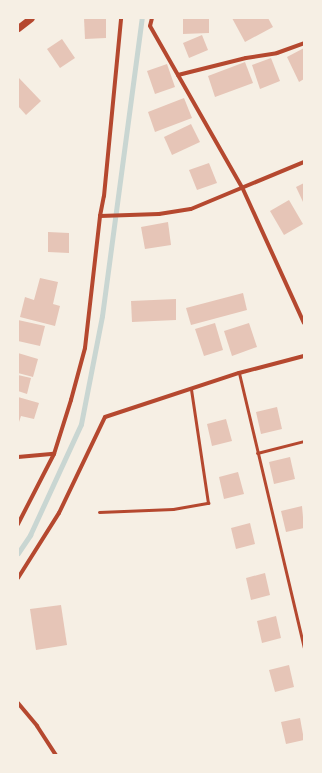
<!DOCTYPE html>
<html>
<head>
<meta charset="utf-8">
<style>
	body { margin:0 }
	#map { position:relative; width:322px; height:773px; overflow:hidden; background:#f6efe4; font-family:Manrope,sans-serif }
	div>[style] { position:absolute }
	.stream>* { height:5px; margin:-2.5px; padding:0 2.5px; transform-origin:2.5px; border-radius:2.5px; background:#c9d6d2 }
	.building>* { inset:0; background:#e6c5b7 }
	.service>* { height:3px; margin:-1.5px; padding:0 1.5px; transform-origin:1.5px; border-radius:1.5px; background:#b5482f }
	.minor>* { height:4px; margin:-2px; padding:0 2px; transform-origin:2px; border-radius:2px; background:#b5482f }
	.tertiary>* { height:7px; margin:-3.5px; padding:0 3.5px; transform-origin:3.5px; border-radius:3.5px; background:#b5482f }
	span { translate:-50% -50%; white-space:nowrap; text-align:center; line-height:1.15; -webkit-text-stroke:3px #f6efe4; paint-order:stroke }
	.frame { position:absolute; inset:0; border:19px solid #f6efe4; pointer-events:none }
</style>
</head>
<body>
<div id="map">
	<div class="stream">
		<i style="left:18px;top:553px;width:22px;rotate:-56deg"></i>
		<i style="left:30px;top:535px;width:122px;rotate:-65.3deg"></i>
		<i style="left:81px;top:424px;width:110px;rotate:-79deg"></i>
		<i style="left:102px;top:316px;width:301px;rotate:-82.4deg"></i>
	</div>
	<div class="building">
		<i style="clip-path:polygon(84px 18px,106px 18px,106px 38px,85px 39px)"></i>
		<i style="clip-path:polygon(183px 18px,209px 18px,209px 33px,183px 34px)"></i>
		<i style="clip-path:polygon(232px 18px,268px 18px,273px 27px,245px 42px)"></i>
		<i style="clip-path:polygon(202px 35px,208px 50px,189px 58px,183px 43px)"></i>
		<i style="clip-path:polygon(62px 39px,75px 58px,60px 68px,47px 49px)"></i>
		<i style="clip-path:polygon(304px 48px,304px 79px,299px 82px,287px 57px)"></i>
		<i style="clip-path:polygon(271px 58px,280px 81px,260px 89px,252px 65px)"></i>
		<i style="clip-path:polygon(245px 62px,253px 83px,215px 97px,208px 76px)"></i>
		<i style="clip-path:polygon(167px 64px,175px 87px,155px 94px,147px 71px)"></i>
		<i style="clip-path:polygon(18px 77px,41px 101px,26px 115px,18px 106px)"></i>
		<i style="clip-path:polygon(184px 98px,192px 118px,155px 132px,148px 112px)"></i>
		<i style="clip-path:polygon(191px 124px,200px 142px,172px 155px,164px 137px)"></i>
		<i style="clip-path:polygon(209px 163px,217px 183px,197px 190px,189px 170px)"></i>
		<i style="clip-path:polygon(304px 183px,304px 204px,296px 187px)"></i>
		<i style="clip-path:polygon(289px 200px,303px 224px,284px 235px,270px 211px)"></i>
		<i style="clip-path:polygon(168px 222px,171px 245px,145px 249px,141px 227px)"></i>
		<i style="clip-path:polygon(48px 232px,69px 233px,69px 253px,48px 252px)"></i>
		<i style="clip-path:polygon(40px 278px,58px 282px,53px 304px,60px 306px,55px 326px,20px 317px,25px 297px,34px 300px)"></i>
		<i style="clip-path:polygon(243px 293px,247px 310px,191px 325px,186px 308px)"></i>
		<i style="clip-path:polygon(176px 299px,176px 320px,132px 322px,131px 301px)"></i>
		<i style="clip-path:polygon(18px 320px,45px 326px,40px 346px,18px 341px)"></i>
		<i style="clip-path:polygon(215px 323px,223px 350px,204px 356px,195px 329px)"></i>
		<i style="clip-path:polygon(249px 323px,257px 347px,232px 356px,224px 331px)"></i>
		<i style="clip-path:polygon(18px 353px,38px 359px,33px 377px,18px 373px)"></i>
		<i style="clip-path:polygon(18px 375px,31px 378px,27px 394px,18px 391px)"></i>
		<i style="clip-path:polygon(18px 397px,39px 403px,34px 419px,21px 416px,18px 425px)"></i>
		<i style="clip-path:polygon(277px 407px,282px 429px,261px 434px,256px 412px)"></i>
		<i style="clip-path:polygon(226px 419px,232px 441px,212px 446px,207px 424px)"></i>
		<i style="clip-path:polygon(290px 457px,295px 479px,274px 484px,269px 462px)"></i>
		<i style="clip-path:polygon(238px 472px,244px 494px,224px 499px,219px 477px)"></i>
		<i style="clip-path:polygon(302px 506px,304px 528px,286px 532px,281px 511px)"></i>
		<i style="clip-path:polygon(250px 523px,255px 544px,236px 549px,231px 528px)"></i>
		<i style="clip-path:polygon(265px 573px,270px 595px,251px 600px,246px 578px)"></i>
		<i style="clip-path:polygon(61px 605px,67px 645px,36px 650px,30px 609px)"></i>
		<i style="clip-path:polygon(276px 616px,281px 638px,262px 643px,257px 621px)"></i>
		<i style="clip-path:polygon(289px 665px,294px 687px,275px 692px,269px 670px)"></i>
		<i style="clip-path:polygon(300px 718px,304px 740px,286px 744px,281px 722px)"></i>
	</div>
	<div class="service">
		<i style="left:239px;top:373px;width:284px;rotate:76.7deg"></i>
		<i style="left:257px;top:453px;width:49px;rotate:-14.3deg"></i>
		<i style="left:99px;top:512px;width:74px;rotate:-2.3deg"></i>
		<i style="left:173px;top:509px;width:36px;rotate:-10deg"></i>
		<i style="left:208px;top:503px;width:115px;rotate:-98.5deg"></i>
	</div>
	<div class="minor">
		<i style="left:152px;top:18px;width:8px;rotate:104deg"></i>
		<i style="left:150px;top:26px;width:185px;rotate:60.3deg"></i>
		<i style="left:242px;top:187px;width:149px;rotate:65.5deg"></i>
		<i style="left:178px;top:75px;width:70px;rotate:-14deg"></i>
		<i style="left:246px;top:58px;width:31px;rotate:-9deg"></i>
		<i style="left:277px;top:53px;width:29px;rotate:-20deg"></i>
		<i style="left:100px;top:216px;width:59px;rotate:-1.9deg"></i>
		<i style="left:159px;top:214px;width:32px;rotate:-9deg"></i>
		<i style="left:191px;top:209px;width:122px;rotate:-22.6deg"></i>
		<i style="left:18px;top:457px;width:36px;rotate:-5deg"></i>
		<i style="left:18px;top:524px;width:79px;rotate:-62.8deg"></i>
		<i style="left:54px;top:454px;width:57px;rotate:-72.5deg"></i>
		<i style="left:71px;top:400px;width:54px;rotate:-74.9deg"></i>
		<i style="left:85px;top:348px;width:133px;rotate:-83.5deg"></i>
		<i style="left:100px;top:216px;width:20px;rotate:-79deg"></i>
		<i style="left:104px;top:196px;width:179px;rotate:-84.5deg"></i>
		<i style="left:18px;top:578px;width:77px;rotate:-57.8deg"></i>
		<i style="left:59px;top:513px;width:106px;rotate:-64.4deg"></i>
		<i style="left:105px;top:417px;width:141px;rotate:-18.2deg"></i>
		<i style="left:239px;top:373px;width:67px;rotate:-14.7deg"></i>
		<i style="left:18px;top:703px;width:30px;rotate:50deg"></i>
		<i style="left:37px;top:726px;width:35px;rotate:57deg"></i>
	</div>
	<div class="tertiary">
		<i style="left:18px;top:28px;width:16px;rotate:-38deg"></i>
	</div>
	<div class="frame"></div>
</div>
</body>
</html>
